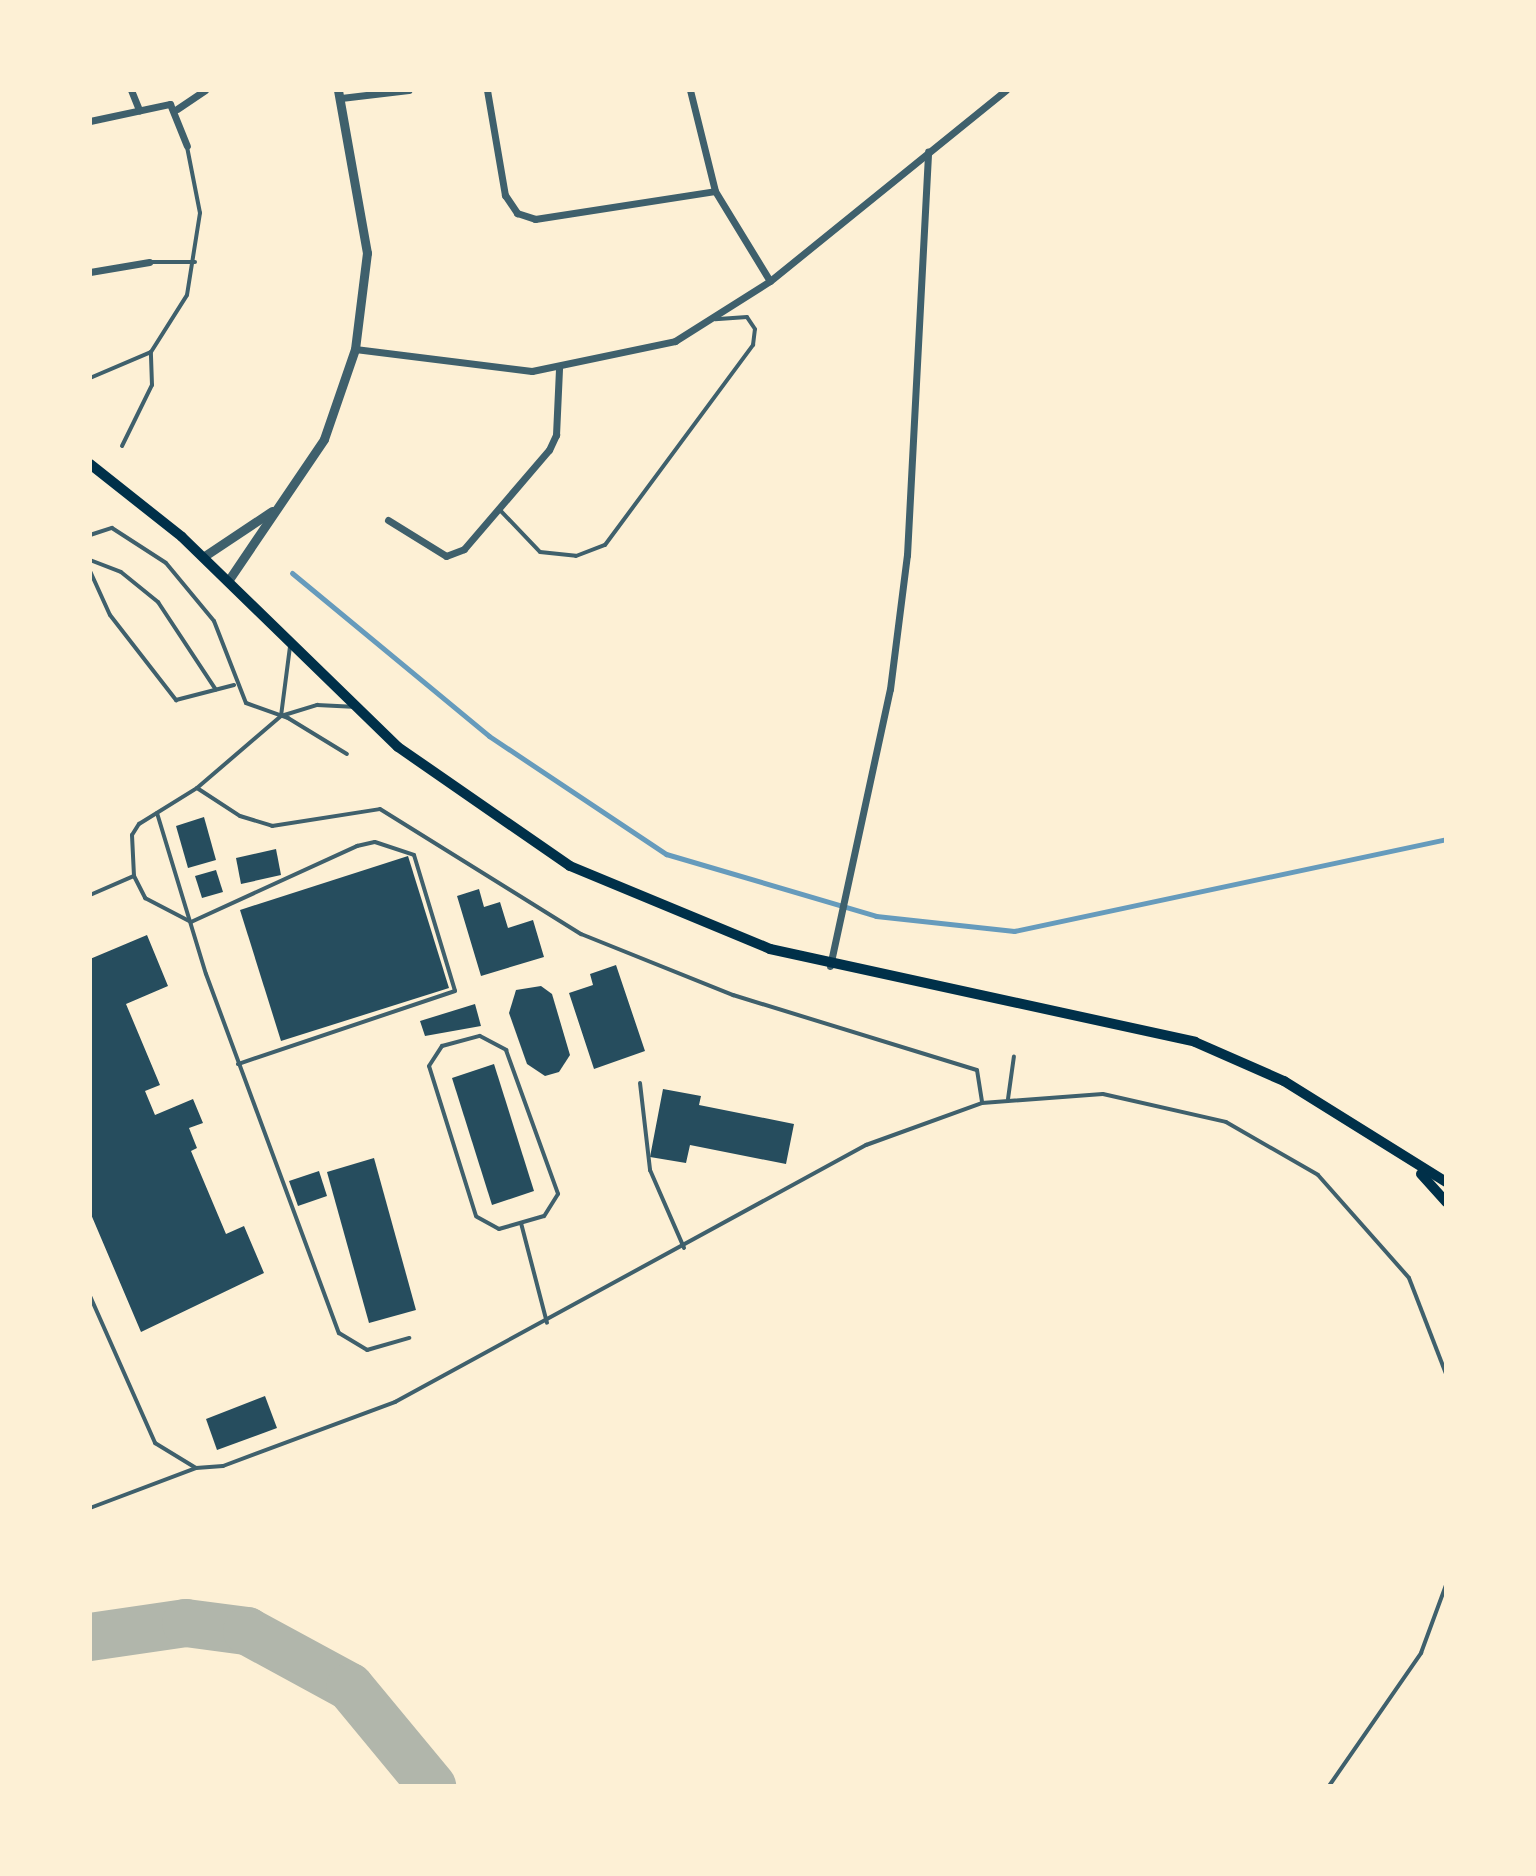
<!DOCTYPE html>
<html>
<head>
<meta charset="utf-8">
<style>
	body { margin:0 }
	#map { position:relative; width:1536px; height:1876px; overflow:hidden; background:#fdf0d5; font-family:"Fira Sans",sans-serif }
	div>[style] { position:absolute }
	.stream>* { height:5px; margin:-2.5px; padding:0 2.5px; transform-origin:2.5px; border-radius:2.5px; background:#669bbc }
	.taxiway>* { height:48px; margin:-24px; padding:0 24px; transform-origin:24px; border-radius:24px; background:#b1b6ab }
	.building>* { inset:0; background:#264d5e }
	.service>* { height:4px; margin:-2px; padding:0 2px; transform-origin:2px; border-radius:2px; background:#3f606c }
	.minor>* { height:7px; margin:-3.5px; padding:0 3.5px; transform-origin:3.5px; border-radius:3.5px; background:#3f606c }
	.tertiary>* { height:9px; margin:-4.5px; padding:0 4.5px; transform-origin:4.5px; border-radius:4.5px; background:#3f606c }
	.secondary>* { height:10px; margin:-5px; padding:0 5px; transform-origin:5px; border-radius:5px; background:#003049 }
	span { translate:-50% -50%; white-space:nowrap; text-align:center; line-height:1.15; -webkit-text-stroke:8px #fdf0d5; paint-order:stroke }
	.frame { position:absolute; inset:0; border:92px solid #fdf0d5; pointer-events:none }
</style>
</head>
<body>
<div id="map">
	<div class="stream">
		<i style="left:292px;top:573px;width:256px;rotate:39.6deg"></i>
		<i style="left:489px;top:736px;width:213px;rotate:33.7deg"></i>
		<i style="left:666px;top:854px;width:219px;rotate:16.4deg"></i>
		<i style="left:876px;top:916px;width:139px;rotate:6.2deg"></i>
		<i style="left:1014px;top:931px;width:442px;rotate:-12deg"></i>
	</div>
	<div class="taxiway">
		<i style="left:90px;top:1637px;width:97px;rotate:-8.3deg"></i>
		<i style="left:186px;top:1623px;width:62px;rotate:7.5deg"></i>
		<i style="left:247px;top:1631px;width:117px;rotate:28.5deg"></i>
		<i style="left:350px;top:1687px;width:129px;rotate:50.4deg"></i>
	</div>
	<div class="building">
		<i style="clip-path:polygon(204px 817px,216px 860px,188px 868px,176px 826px)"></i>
		<i style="clip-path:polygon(276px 849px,281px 875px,241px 884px,236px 858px)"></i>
		<i style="clip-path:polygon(408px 856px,449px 988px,281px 1041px,240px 910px)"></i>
		<i style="clip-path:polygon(216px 870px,223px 892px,202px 898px,195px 876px)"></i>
		<i style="clip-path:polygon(479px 889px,484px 907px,500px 902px,508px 928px,533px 920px,544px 957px,481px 976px,457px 896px)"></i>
		<i style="clip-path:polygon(147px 935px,168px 986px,126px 1004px,160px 1085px,145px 1091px,155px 1115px,193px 1099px,203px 1123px,189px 1128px,197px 1148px,191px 1151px,226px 1234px,244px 1226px,264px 1273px,141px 1332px,90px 1212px,90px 959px)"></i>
		<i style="clip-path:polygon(616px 965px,645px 1051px,594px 1069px,569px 993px,593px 985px,590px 974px)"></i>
		<i style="clip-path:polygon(541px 986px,552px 994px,570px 1055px,559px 1072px,545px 1076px,527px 1064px,509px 1013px,516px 990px)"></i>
		<i style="clip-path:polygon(475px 1004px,481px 1026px,425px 1036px,420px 1021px)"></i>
		<i style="clip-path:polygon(494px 1064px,534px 1191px,492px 1205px,452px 1078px)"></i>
		<i style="clip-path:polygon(663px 1089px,701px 1096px,699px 1105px,794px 1124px,786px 1164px,690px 1145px,686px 1163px,650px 1157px)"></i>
		<i style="clip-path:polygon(374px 1158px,416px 1310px,369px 1323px,327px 1172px)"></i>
		<i style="clip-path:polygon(319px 1171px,327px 1196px,298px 1206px,289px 1181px)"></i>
		<i style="clip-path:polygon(265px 1396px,277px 1428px,217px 1450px,206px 1419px)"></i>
	</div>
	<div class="service">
		<i style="left:149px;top:262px;width:46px"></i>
		<i style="left:90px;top:378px;width:66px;rotate:-23.1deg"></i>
		<i style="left:151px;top:352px;width:67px;rotate:-57.7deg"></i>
		<i style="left:187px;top:295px;width:83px;rotate:-81deg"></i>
		<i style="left:200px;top:213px;width:67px;rotate:-101.1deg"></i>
		<i style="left:122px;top:446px;width:68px;rotate:-63.8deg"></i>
		<i style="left:152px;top:385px;width:33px;rotate:-92deg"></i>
		<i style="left:499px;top:509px;width:59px;rotate:46.4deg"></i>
		<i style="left:540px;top:552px;width:36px;rotate:6deg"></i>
		<i style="left:576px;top:556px;width:31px;rotate:-21deg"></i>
		<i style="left:605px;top:545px;width:249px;rotate:-53.5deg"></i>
		<i style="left:753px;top:345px;width:16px;rotate:-83deg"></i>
		<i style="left:755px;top:329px;width:14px;rotate:-124deg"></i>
		<i style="left:747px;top:317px;width:32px;rotate:176deg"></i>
		<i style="left:90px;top:535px;width:23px;rotate:-18deg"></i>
		<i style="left:112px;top:528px;width:64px;rotate:32.9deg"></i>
		<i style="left:166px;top:563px;width:75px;rotate:50.4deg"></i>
		<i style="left:214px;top:621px;width:88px;rotate:68.7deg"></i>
		<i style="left:246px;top:703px;width:45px;rotate:19.7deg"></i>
		<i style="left:288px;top:718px;width:69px;rotate:31.4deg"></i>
		<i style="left:90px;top:560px;width:33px;rotate:21deg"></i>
		<i style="left:121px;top:572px;width:48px;rotate:39deg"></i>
		<i style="left:158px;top:602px;width:105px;rotate:56.6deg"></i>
		<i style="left:90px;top:571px;width:48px;rotate:65.6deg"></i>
		<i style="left:110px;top:615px;width:108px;rotate:52.2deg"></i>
		<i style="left:176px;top:700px;width:60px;rotate:-14.5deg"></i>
		<i style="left:281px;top:716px;width:70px;rotate:-82.6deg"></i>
		<i style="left:197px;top:788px;width:51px;rotate:33.1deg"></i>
		<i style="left:240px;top:816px;width:34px;rotate:17deg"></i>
		<i style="left:272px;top:826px;width:109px;rotate:-8.9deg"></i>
		<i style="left:380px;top:809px;width:237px;rotate:31.9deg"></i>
		<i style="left:581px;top:934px;width:164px;rotate:21.9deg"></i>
		<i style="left:733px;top:995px;width:255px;rotate:17.1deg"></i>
		<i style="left:977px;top:1070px;width:33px;rotate:81deg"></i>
		<i style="left:157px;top:813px;width:168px;rotate:73.1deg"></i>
		<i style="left:206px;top:974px;width:383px;rotate:69.7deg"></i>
		<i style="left:339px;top:1333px;width:33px;rotate:31deg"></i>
		<i style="left:367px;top:1350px;width:44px;rotate:-15.9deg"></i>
		<i style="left:134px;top:876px;width:25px;rotate:63deg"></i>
		<i style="left:145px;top:898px;width:52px;rotate:27.6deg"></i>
		<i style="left:191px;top:922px;width:183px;rotate:-24.6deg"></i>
		<i style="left:357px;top:846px;width:18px;rotate:-13deg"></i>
		<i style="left:375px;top:842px;width:41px;rotate:18.4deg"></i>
		<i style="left:414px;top:855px;width:142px;rotate:73.2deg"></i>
		<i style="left:455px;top:991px;width:229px;rotate:161.4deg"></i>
		<i style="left:90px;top:895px;width:48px;rotate:-23.4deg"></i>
		<i style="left:134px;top:876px;width:41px;rotate:-92.8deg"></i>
		<i style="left:132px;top:835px;width:13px;rotate:-58deg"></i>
		<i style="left:139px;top:824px;width:68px;rotate:-31.8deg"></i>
		<i style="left:197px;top:788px;width:111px;rotate:-40.6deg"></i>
		<i style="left:281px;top:716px;width:38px;rotate:-17deg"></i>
		<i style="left:317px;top:705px;width:35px;rotate:3deg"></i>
		<i style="left:480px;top:1036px;width:30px;rotate:28deg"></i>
		<i style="left:506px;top:1050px;width:153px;rotate:70.1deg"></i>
		<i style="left:558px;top:1194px;width:26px;rotate:122deg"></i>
		<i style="left:544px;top:1216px;width:47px;rotate:163.9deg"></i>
		<i style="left:499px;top:1229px;width:26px;rotate:-151deg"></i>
		<i style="left:476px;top:1216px;width:157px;rotate:-107.4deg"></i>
		<i style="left:429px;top:1066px;width:24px;rotate:-57deg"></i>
		<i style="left:442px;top:1046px;width:39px;rotate:-15deg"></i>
		<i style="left:640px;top:1083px;width:88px;rotate:83.4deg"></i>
		<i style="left:650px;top:1170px;width:85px;rotate:66.4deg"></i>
		<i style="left:1008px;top:1099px;width:43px;rotate:-82.1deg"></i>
		<i style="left:521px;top:1223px;width:103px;rotate:75.4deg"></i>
		<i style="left:90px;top:1296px;width:161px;rotate:66.1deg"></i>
		<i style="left:155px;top:1443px;width:48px;rotate:31.4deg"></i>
		<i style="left:196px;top:1468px;width:27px;rotate:-4deg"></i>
		<i style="left:223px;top:1466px;width:184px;rotate:-20.4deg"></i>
		<i style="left:395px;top:1402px;width:537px;rotate:-28.62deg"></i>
		<i style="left:866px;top:1145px;width:123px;rotate:-19.9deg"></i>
		<i style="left:982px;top:1103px;width:121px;rotate:-4.3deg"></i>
		<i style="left:1103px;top:1094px;width:126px;rotate:12.8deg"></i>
		<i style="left:1226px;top:1122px;width:106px;rotate:29.9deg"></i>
		<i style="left:1318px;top:1175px;width:137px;rotate:48.5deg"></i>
		<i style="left:1409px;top:1278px;width:103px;rotate:68.9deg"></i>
		<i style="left:90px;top:1508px;width:113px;rotate:-20.7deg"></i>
		<i style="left:1329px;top:1786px;width:162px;rotate:-55.3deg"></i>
		<i style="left:1421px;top:1653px;width:72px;rotate:-69.8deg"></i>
	</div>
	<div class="minor">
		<i style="left:131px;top:90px;width:22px;rotate:68deg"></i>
		<i style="left:487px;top:90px;width:107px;rotate:80.3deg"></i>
		<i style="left:505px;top:195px;width:22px;rotate:56deg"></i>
		<i style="left:517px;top:213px;width:19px;rotate:18deg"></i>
		<i style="left:535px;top:219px;width:182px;rotate:-8.8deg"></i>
		<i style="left:690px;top:90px;width:104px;rotate:76.1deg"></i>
		<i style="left:715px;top:191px;width:105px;rotate:58.6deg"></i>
		<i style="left:341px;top:98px;width:68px;rotate:-6.7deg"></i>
		<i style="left:177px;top:109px;width:34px;rotate:-34deg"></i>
		<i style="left:90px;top:121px;width:82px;rotate:-12deg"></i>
		<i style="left:170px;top:104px;width:45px;rotate:68deg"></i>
		<i style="left:90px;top:272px;width:60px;rotate:-9.6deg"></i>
		<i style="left:355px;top:349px;width:178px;rotate:7.1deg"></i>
		<i style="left:532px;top:371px;width:146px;rotate:-11.8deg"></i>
		<i style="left:675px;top:341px;width:112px;rotate:-32.3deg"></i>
		<i style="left:770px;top:281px;width:304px;rotate:-39deg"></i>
		<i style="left:388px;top:520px;width:68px;rotate:31.8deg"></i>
		<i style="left:446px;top:556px;width:19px;rotate:-21deg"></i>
		<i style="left:464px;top:549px;width:130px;rotate:-49.4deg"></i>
		<i style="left:549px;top:450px;width:17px;rotate:-65deg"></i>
		<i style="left:556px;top:435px;width:67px;rotate:-87.4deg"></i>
		<i style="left:830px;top:966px;width:283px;rotate:-77.8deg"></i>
		<i style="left:890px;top:689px;width:135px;rotate:-82.8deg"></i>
		<i style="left:907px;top:555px;width:404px;rotate:-87deg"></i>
	</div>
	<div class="tertiary">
		<i style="left:203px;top:557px;width:83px;rotate:-33.7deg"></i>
		<i style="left:228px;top:581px;width:171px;rotate:-55.9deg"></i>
		<i style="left:324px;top:439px;width:95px;rotate:-71deg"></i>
		<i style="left:355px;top:349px;width:97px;rotate:-82.9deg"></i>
		<i style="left:367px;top:253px;width:166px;rotate:-100.1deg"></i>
	</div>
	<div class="secondary">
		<i style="left:90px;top:464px;width:117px;rotate:38.4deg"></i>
		<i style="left:182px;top:537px;width:301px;rotate:44.2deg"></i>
		<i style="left:398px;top:747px;width:209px;rotate:34.7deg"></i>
		<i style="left:570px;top:866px;width:217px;rotate:22.5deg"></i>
		<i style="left:770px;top:949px;width:435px;rotate:12.3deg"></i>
		<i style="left:1195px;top:1042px;width:97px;rotate:23.7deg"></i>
		<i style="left:1284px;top:1081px;width:191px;rotate:31.9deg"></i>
		<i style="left:1421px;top:1174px;width:38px;rotate:48deg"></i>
	</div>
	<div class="frame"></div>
</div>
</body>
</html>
